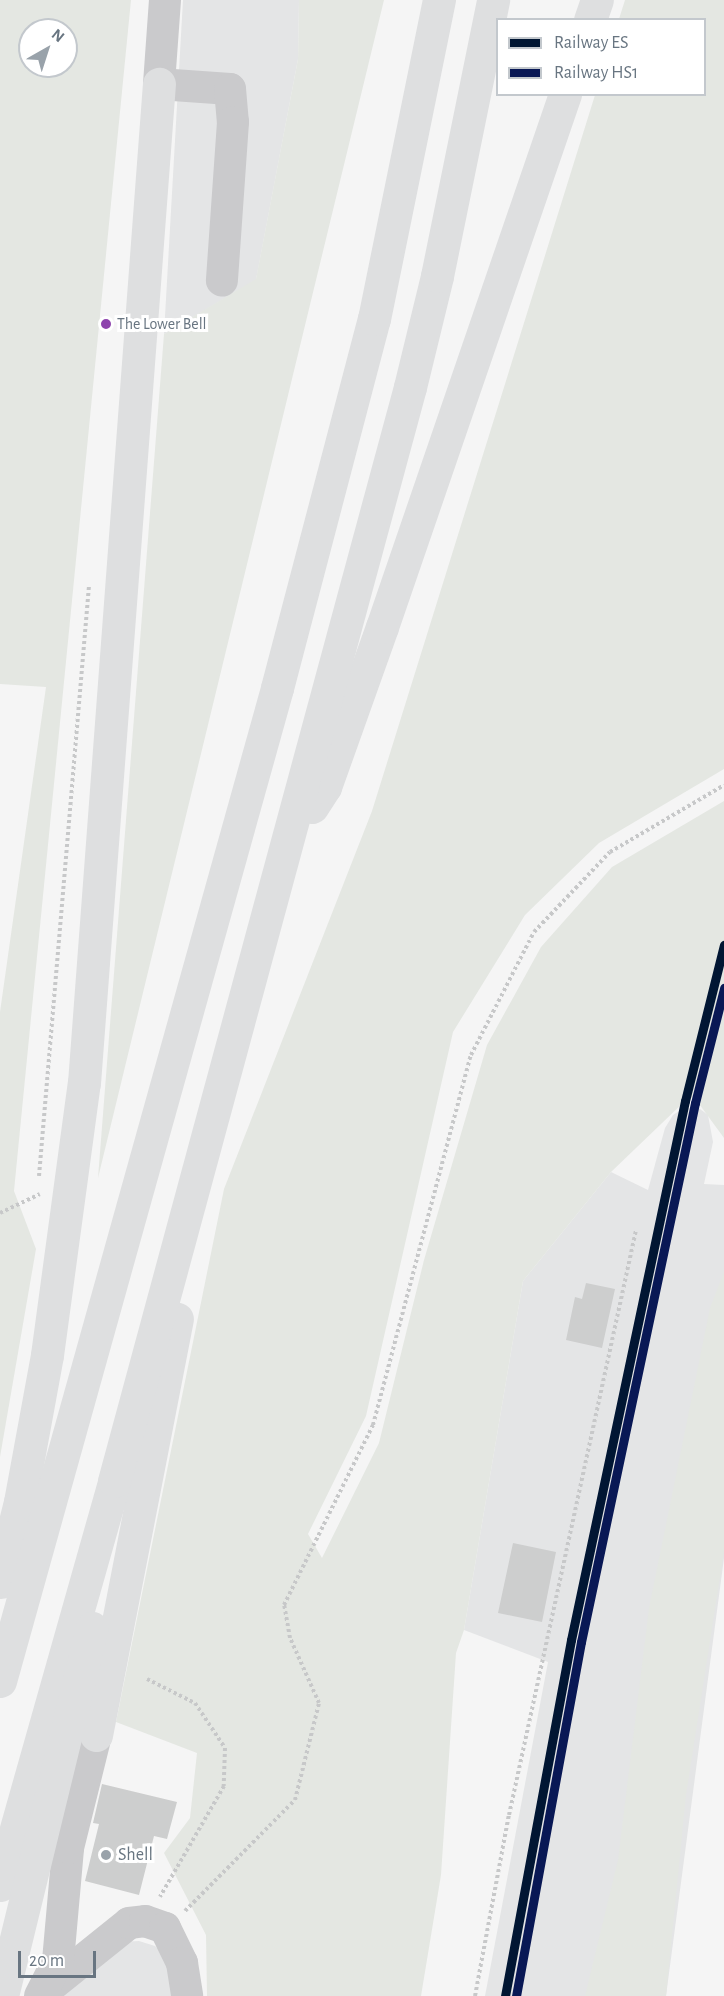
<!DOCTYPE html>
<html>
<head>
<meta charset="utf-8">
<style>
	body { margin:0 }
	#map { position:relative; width:724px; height:1996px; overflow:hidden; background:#f5f5f5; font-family:"Alegreya Sans",sans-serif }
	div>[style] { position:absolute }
	.built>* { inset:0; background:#e4e5e6 }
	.green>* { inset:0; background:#e4e7e2 }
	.building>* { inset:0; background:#cdcece }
	.path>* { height:4px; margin-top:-2px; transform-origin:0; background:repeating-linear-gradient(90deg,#c7c8c9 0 3px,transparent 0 6px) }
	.minor>* { height:32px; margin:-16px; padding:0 16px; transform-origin:16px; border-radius:16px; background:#cacacc }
	.highway>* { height:33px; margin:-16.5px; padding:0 16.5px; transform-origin:16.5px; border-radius:16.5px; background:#dedfe0 }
	.rail-1>* { height:9px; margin:-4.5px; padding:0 4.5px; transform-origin:4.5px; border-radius:4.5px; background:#011633 }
	.rail-2>* { height:9px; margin:-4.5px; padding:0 4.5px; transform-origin:4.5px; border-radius:4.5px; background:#091855 }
	.dots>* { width:16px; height:16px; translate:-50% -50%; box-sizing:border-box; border:3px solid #fff; border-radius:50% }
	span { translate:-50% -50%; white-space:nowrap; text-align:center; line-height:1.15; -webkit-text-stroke:6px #fff; paint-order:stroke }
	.bus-label { font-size:16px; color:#687581 }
	.left { translate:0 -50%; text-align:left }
	.poi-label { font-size:18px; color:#687581 }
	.legend { position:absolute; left:496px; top:18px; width:210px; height:78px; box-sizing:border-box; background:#fff; border:2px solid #c3c8cd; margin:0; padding:8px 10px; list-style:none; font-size:18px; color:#687581 }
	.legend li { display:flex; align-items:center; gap:12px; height:30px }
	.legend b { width:30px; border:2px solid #c3c8cd }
	.north { position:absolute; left:18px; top:18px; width:60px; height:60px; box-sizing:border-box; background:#fff; border:2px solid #c3c8cd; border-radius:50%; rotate:39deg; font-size:16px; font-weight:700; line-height:24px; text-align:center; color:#687581 }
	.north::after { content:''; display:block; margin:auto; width:21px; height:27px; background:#99a2aa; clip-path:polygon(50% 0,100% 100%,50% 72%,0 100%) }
	.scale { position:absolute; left:18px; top:1951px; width:78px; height:27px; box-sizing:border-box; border:3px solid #687581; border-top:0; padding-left:8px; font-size:18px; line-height:21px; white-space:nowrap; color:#687581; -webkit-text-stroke:4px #fff; paint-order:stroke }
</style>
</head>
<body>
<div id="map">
	<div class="built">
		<i style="clip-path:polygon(183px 0,299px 0,298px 59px,256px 280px,164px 334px)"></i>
		<i style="clip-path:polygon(684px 1108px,700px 1109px,708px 1115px,713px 1142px,704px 1184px,724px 1185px,724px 1558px,666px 1996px,485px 1996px,548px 1662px,464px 1630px,523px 1281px,611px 1172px,648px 1190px,665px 1128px,673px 1115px)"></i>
		<i style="clip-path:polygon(139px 1941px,155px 1946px,166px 1956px,179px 1996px,62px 1996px,119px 1942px)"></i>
	</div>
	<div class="green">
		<i style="clip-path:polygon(evenodd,0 0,131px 0,14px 1191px,36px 1249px,0 1457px,0 1012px,46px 687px,0 684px,0 0,30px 30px,66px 30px,66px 66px,30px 66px,30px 30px)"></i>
		<i style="clip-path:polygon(299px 0,384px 0,98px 1178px,164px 334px,256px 279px,298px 59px)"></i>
		<i style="clip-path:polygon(625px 0,724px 0,724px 769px,599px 843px,525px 915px,453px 1032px,366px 1416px,308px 1534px,322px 1558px,379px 1443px,424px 1260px,487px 1045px,541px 947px,612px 867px,724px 801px,724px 1138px,694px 1097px,685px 1101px,611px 1172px,523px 1281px,464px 1630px,456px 1653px,441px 1875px,421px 1996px,207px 1996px,206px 1935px,164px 1853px,190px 1818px,197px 1753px,116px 1722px,224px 1189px,372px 811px,595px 95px,704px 94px,704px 20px,619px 19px)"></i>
		<i style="clip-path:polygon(724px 1272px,724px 1551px,686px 1795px,666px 1996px,585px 1996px,618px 1860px,649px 1608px,710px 1308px)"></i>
	</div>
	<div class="building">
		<i style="clip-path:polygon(586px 1283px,615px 1289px,602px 1348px,566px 1340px,575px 1297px,582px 1299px)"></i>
		<i style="clip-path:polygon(513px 1543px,556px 1552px,542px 1622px,498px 1613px)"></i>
		<i style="clip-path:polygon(102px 1784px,177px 1802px,167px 1839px,154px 1836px,139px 1895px,85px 1881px,99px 1824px,93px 1823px)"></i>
	</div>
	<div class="path">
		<i style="left:39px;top:1176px;width:592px;rotate:-85.16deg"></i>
		<i style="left:0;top:1213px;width:44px;rotate:-25.4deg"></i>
		<i style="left:147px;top:1679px;width:54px;rotate:26.6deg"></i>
		<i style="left:195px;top:1703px;width:54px;rotate:56.3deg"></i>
		<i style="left:225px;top:1748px;width:38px;rotate:92deg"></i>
		<i style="left:224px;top:1786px;width:128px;rotate:120deg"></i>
		<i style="left:185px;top:1911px;width:156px;rotate:-45.3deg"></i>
		<i style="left:295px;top:1800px;width:100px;rotate:-76.1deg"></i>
		<i style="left:319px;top:1703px;width:71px;rotate:-114deg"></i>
		<i style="left:290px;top:1638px;width:34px;rotate:-100deg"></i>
		<i style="left:284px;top:1605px;width:201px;rotate:-63.7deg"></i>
		<i style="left:373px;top:1425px;width:383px;rotate:-75.2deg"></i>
		<i style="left:471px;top:1055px;width:138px;rotate:-62.9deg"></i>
		<i style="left:534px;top:932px;width:110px;rotate:-46.5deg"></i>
		<i style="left:610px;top:852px;width:132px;rotate:-30.4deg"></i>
		<i style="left:475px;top:1996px;width:184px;rotate:-79.4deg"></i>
		<i style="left:509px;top:1815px;width:599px;rotate:-77.75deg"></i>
	</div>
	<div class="minor">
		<i style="left:165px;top:0;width:84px;rotate:94.1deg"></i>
		<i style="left:159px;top:84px;width:71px;rotate:4deg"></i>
		<i style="left:230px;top:89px;width:33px;rotate:85deg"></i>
		<i style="left:233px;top:122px;width:159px;rotate:94deg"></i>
		<i style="left:47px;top:1989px;width:105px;rotate:-38.8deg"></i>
		<i style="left:129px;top:1923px;width:16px;rotate:-7deg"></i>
		<i style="left:145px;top:1921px;width:21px;rotate:19deg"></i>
		<i style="left:165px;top:1928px;width:39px;rotate:64deg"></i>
		<i style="left:182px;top:1963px;width:33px;rotate:81deg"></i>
		<i style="left:40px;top:1996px;width:39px;rotate:-63deg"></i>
		<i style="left:58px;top:1961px;width:113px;rotate:-84.9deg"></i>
		<i style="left:68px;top:1848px;width:116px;rotate:-76.1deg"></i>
	</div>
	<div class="highway">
		<i style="left:590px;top:20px;width:21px;rotate:-71deg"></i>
		<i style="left:312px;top:807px;width:24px;rotate:-57deg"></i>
		<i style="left:325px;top:787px;width:170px;rotate:-70.4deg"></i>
		<i style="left:382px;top:627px;width:564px;rotate:-71.05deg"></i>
		<i style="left:0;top:1582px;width:82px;rotate:-76deg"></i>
		<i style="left:20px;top:1502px;width:149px;rotate:-79.6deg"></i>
		<i style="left:47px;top:1355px;width:275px;rotate:-82.3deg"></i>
		<i style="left:84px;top:1083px;width:1002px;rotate:-85.71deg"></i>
		<i style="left:0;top:1681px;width:1031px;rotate:-74.41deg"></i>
		<i style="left:277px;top:688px;width:382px;rotate:-75.3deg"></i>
		<i style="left:374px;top:319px;width:326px;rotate:-78.5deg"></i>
		<i style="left:96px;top:1735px;width:424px;rotate:-79deg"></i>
		<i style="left:0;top:1885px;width:420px;rotate:-74.2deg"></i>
		<i style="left:114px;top:1481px;width:1133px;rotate:-74.86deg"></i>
		<i style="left:410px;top:387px;width:114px;rotate:-76.3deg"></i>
		<i style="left:437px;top:276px;width:282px;rotate:-78.5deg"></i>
		<i style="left:2px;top:1996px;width:379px;rotate:-76.3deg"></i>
	</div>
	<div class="rail-1">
		<i style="left:505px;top:1996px;width:362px;rotate:-79.5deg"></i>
		<i style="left:571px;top:1640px;width:551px;rotate:-78.06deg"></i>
		<i style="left:685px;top:1101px;width:161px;rotate:-76deg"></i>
	</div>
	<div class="rail-2">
		<i style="left:516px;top:1996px;width:360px;rotate:-79.6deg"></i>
		<i style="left:581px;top:1642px;width:551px;rotate:-78.06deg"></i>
		<i style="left:695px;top:1103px;width:119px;rotate:-75.8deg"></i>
	</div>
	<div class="dots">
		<i style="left:106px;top:324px;background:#8e44ad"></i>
		<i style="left:106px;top:1855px;background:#99a2aa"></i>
	</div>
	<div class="bus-label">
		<span class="left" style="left:117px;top:324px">The Lower Bell</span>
	</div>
	<div class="poi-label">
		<span class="left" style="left:118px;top:1855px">Shell</span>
	</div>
	<ul class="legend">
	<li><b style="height:8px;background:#011633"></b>Railway ES</li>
	<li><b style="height:8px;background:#091855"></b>Railway HS1</li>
	</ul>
	<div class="north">N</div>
	<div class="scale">20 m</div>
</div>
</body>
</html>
